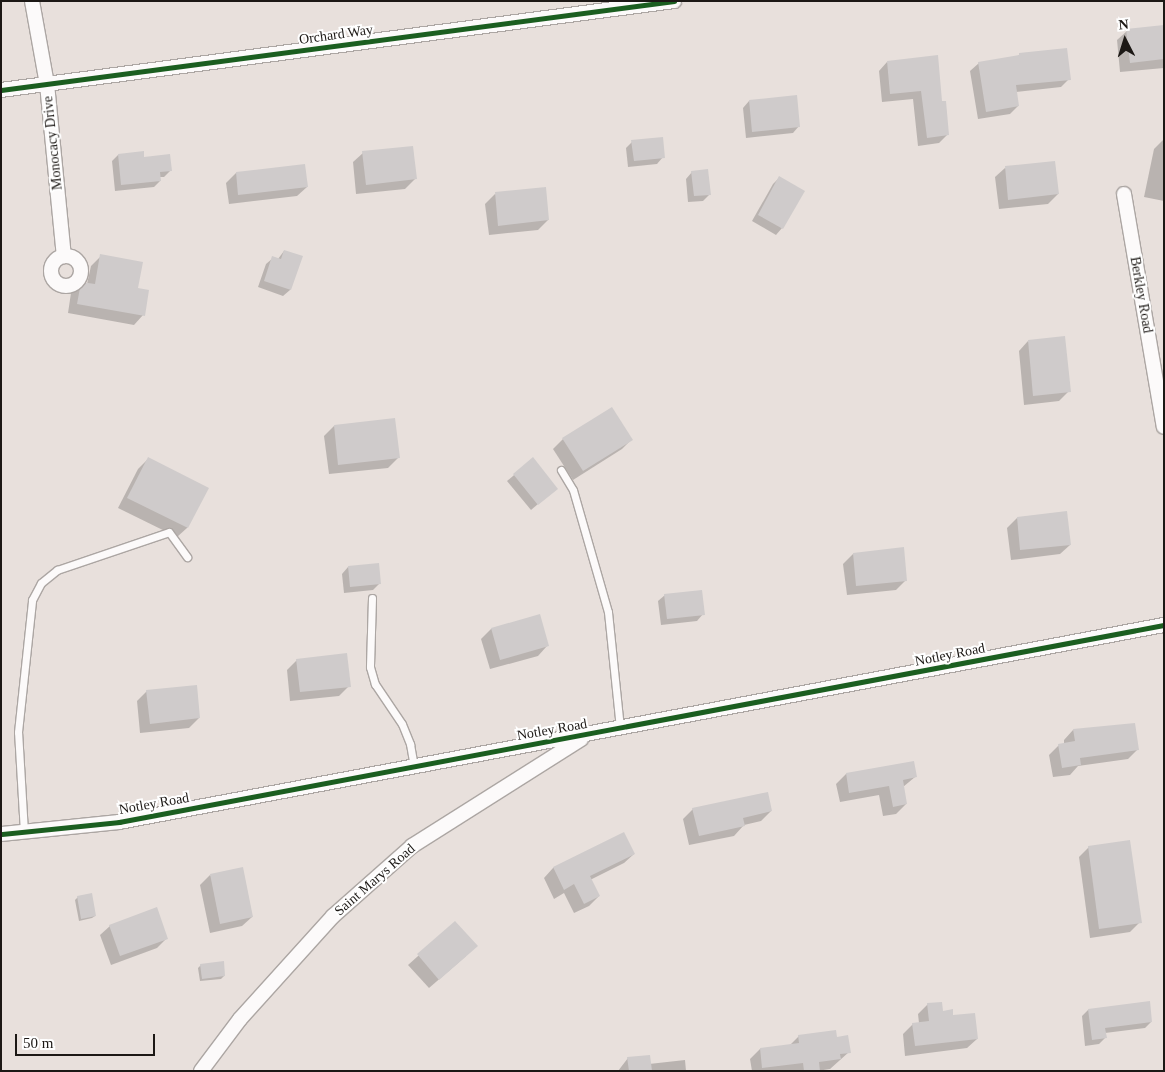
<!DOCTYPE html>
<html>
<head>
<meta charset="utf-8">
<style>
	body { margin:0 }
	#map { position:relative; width:1165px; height:1072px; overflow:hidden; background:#e8e0dc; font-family:Georgia,serif }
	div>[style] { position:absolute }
	.shadow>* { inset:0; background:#0003 }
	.building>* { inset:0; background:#cfcbcb }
	.roads { filter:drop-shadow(1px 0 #aca6a3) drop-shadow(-1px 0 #aca6a3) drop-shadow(0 1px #aca6a3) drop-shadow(0 -1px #aca6a3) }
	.service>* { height:7px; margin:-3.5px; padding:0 3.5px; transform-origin:3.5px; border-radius:3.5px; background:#fcfafa }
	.minor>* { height:14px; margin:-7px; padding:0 7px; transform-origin:7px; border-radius:7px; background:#fcfafa }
	.minor>.ring { margin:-7px; padding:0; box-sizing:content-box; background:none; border:14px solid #fcfafa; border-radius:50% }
	.cycleway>* { height:5px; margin:-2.5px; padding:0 2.5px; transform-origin:2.5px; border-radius:2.5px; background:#1b5e20 }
	span { translate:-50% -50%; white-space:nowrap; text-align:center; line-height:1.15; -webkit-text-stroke:4px #fff; paint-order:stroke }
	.street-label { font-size:14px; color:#1c1815 }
	.frame { position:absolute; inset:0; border:2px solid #1c1815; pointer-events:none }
	.north { position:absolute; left:1100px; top:15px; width:50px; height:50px; -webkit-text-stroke:4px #fff; paint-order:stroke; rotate:355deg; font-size:14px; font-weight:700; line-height:20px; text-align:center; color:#1c1815 }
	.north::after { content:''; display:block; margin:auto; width:18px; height:22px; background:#1c1815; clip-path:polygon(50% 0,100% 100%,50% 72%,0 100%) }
	.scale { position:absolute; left:15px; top:1034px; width:140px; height:22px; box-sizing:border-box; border:2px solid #1c1815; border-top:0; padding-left:6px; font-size:15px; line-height:18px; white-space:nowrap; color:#1c1815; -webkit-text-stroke:4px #fff; paint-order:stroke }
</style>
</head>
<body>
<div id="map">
	<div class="shadow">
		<i style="clip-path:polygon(1164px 27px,1164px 68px,1120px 72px,1117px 40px,1127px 31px)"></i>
		<i style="clip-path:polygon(1020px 54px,1069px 79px,1061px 87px,1016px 92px,1018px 106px,1010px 114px,978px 119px,970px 71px,979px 63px,1017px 57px)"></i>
		<i style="clip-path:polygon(887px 62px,941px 103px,948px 134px,939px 143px,918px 146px,913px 99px,882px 102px,879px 71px)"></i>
		<i style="clip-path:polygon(749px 101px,799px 126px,793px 133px,746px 138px,743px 108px)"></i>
		<i style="clip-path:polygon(1164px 139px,1164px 201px,1144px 197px,1154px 149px)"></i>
		<i style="clip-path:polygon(632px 142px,663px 157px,657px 164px,628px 167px,626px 148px)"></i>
		<i style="clip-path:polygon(363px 153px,415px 179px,405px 189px,356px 194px,353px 162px)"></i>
		<i style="clip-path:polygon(118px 155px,143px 158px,171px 170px,164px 177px,160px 177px,160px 181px,154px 187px,115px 191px,112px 161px)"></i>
		<i style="clip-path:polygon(304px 165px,307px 187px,297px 196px,229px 204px,226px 183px,236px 173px)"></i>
		<i style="clip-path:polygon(1005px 168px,1058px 194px,1048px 204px,999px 209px,995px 177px)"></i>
		<i style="clip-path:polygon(692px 172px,710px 194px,703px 201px,688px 202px,686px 179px)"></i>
		<i style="clip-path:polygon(779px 178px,782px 228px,776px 235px,752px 221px,773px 184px)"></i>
		<i style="clip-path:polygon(495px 194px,548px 220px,538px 230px,489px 235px,485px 204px)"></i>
		<i style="clip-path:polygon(284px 251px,301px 257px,290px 290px,283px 296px,258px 287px,266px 264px,273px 258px,278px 259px)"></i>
		<i style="clip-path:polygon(101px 256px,137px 289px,143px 315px,134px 325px,68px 313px,71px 293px,81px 283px,87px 284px,91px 266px)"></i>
		<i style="clip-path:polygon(1028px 341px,1069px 391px,1059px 401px,1024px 405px,1019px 351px)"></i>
		<i style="clip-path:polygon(334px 426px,398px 458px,388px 468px,329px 474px,324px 436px)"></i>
		<i style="clip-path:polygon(563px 439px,631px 440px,622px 449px,573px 480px,553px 449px)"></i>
		<i style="clip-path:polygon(148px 459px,207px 488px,187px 528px,177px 537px,118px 508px,138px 469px)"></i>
		<i style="clip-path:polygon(533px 459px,552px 492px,531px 510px,507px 481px)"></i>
		<i style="clip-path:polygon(1017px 518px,1070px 545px,1060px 554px,1011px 560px,1007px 528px)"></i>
		<i style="clip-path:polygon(853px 554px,906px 580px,896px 590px,847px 595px,843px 564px)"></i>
		<i style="clip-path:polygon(348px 567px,380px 583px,373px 590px,344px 593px,342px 574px)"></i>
		<i style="clip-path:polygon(665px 595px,703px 614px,697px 621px,661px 625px,658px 601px)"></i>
		<i style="clip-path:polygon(539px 616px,547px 646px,538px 656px,490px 669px,481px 639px,491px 629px)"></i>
		<i style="clip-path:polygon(297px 660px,349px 686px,339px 696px,290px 701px,287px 670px)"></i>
		<i style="clip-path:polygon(147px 691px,199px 718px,189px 728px,140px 733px,137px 701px)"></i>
		<i style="clip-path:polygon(1073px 730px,1138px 749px,1128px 759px,1078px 766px,1070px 775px,1053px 777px,1049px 755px,1059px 745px,1064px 744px,1064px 740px)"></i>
		<i style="clip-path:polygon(913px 762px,915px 777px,903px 787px,906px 804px,896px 814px,883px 816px,879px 795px,840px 802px,836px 784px,846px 774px)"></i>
		<i style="clip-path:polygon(693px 809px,771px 811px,761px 821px,744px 825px,734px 836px,689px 845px,683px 819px)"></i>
		<i style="clip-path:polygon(624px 834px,634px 854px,624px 863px,590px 880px,599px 896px,589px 906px,574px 913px,564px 893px,554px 899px,544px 878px,553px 868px)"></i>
		<i style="clip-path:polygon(1089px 847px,1140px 922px,1130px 932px,1090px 938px,1079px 857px)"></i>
		<i style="clip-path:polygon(210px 875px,252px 917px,242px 926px,210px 933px,200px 885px)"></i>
		<i style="clip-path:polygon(78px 897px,95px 916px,92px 918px,79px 921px,75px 900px)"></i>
		<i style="clip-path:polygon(455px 923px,466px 956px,429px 988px,408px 965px)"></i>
		<i style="clip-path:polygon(110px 926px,167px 938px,157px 948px,111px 965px,100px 935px)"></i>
		<i style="clip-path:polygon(201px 965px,224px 976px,221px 979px,200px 981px,198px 968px)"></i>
		<i style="clip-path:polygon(928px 1004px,952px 1016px,977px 1039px,967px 1048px,905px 1056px,903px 1034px,913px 1024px,919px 1023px,918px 1014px)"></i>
		<i style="clip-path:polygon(1088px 1010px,1151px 1022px,1145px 1028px,1105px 1033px,1105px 1038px,1099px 1044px,1085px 1046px,1082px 1016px)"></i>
		<i style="clip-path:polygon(799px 1036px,849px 1052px,830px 1069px,817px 1071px,752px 1071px,750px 1059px,760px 1049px,790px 1045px)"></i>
		<i style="clip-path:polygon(628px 1058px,649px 1064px,685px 1060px,686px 1071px,618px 1071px)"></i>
	</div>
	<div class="building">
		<i style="clip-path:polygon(1164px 25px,1164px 59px,1130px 63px,1126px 29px)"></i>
		<i style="clip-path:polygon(1067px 48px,1071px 80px,1016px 85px,1019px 106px,986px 112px,978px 62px,1019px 55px,1019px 53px)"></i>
		<i style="clip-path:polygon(938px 55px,942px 101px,946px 101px,949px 135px,927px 138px,921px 91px,890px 94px,887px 61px)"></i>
		<i style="clip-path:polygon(797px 95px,800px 127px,752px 132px,749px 100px)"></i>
		<i style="clip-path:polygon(663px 137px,665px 158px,634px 161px,631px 140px)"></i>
		<i style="clip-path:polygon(413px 146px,417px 179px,366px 185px,362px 151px)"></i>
		<i style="clip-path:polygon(144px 151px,144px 157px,170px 154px,172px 171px,160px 172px,161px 181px,121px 185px,118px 154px)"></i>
		<i style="clip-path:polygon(1055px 161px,1059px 194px,1008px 200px,1005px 166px)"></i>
		<i style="clip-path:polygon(305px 164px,308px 187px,238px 195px,236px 172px)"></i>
		<i style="clip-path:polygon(708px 169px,711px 195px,694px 196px,691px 171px)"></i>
		<i style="clip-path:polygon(779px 176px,805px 191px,783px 229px,758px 215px)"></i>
		<i style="clip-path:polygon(546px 187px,549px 220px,498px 226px,495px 192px)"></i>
		<i style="clip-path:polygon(284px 250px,303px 256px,291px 290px,264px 281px,272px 256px,281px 259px)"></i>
		<i style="clip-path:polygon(100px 254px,143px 262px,138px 288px,149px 290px,145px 316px,77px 304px,81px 282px,95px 284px)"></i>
		<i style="clip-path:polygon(1065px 336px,1071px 392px,1033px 396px,1028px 340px)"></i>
		<i style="clip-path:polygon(612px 407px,633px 440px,583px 471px,562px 438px)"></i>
		<i style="clip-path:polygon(395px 418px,400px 458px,338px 465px,334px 425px)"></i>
		<i style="clip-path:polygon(148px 457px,209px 488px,188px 528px,127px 498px)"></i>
		<i style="clip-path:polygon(533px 457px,558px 489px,538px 505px,513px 474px)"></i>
		<i style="clip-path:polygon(1067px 511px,1071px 545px,1020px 550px,1017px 517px)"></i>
		<i style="clip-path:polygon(904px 547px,907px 581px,856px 586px,853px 553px)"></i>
		<i style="clip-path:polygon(379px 563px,381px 584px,350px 587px,348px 566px)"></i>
		<i style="clip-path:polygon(702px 590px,705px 615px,667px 619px,664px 594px)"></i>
		<i style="clip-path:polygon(540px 614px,549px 646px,500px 660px,491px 628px)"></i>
		<i style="clip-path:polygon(347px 653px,351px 687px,300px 692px,296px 659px)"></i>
		<i style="clip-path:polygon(197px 685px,200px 718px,150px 724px,146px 690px)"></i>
		<i style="clip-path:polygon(1135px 723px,1139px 750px,1080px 758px,1081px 765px,1062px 768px,1058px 744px,1075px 741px,1073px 729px)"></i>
		<i style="clip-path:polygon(914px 761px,917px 777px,903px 780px,907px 804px,893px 807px,889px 786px,849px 793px,846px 773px)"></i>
		<i style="clip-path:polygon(768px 792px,772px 811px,743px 818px,745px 826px,699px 836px,692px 808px)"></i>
		<i style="clip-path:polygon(624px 832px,635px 854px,590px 876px,600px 896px,584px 904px,574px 884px,564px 890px,553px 867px)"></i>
		<i style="clip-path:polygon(1130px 840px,1142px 923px,1099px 929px,1088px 846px)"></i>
		<i style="clip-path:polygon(243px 867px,253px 917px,220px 924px,210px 874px)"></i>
		<i style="clip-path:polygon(92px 893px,96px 916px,81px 919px,77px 896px)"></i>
		<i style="clip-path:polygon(157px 907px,168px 939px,120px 956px,109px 925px)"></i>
		<i style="clip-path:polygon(455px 921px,478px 946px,439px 980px,417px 954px)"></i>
		<i style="clip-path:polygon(224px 961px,225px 976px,202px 979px,200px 964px)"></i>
		<i style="clip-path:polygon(1150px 1001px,1152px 1022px,1105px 1028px,1107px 1038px,1092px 1040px,1088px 1009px)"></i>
		<i style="clip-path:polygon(942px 1002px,943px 1011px,953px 1009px,953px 1015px,975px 1013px,978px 1039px,915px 1046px,912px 1023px,929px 1021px,927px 1003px)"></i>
		<i style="clip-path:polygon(836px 1030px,837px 1037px,848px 1035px,851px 1053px,840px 1054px,841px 1059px,819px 1062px,820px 1071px,804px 1071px,803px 1063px,762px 1068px,760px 1048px,799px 1043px,798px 1035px)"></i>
		<i style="clip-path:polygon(650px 1055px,652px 1071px,629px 1071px,627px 1057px)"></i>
	</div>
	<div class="roads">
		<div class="service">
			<i style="left:561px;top:470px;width:23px;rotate:59deg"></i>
			<i style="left:573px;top:490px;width:127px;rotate:74deg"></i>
			<i style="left:608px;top:612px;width:117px;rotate:84.1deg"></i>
			<i style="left:372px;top:598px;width:69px;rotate:91.7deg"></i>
			<i style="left:370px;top:667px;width:18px;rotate:74deg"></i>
			<i style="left:375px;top:684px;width:48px;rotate:56deg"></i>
			<i style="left:402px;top:724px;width:22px;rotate:68deg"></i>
			<i style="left:410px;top:744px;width:23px;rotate:80deg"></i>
			<i style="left:24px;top:832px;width:100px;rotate:-93.4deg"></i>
			<i style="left:18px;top:732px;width:133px;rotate:-83.9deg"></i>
			<i style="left:32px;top:600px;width:19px;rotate:-62deg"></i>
			<i style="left:41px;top:583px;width:21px;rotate:-39deg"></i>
			<i style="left:57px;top:570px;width:118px;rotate:-18.7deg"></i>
			<i style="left:169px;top:532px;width:31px;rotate:54deg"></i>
		</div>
		<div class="minor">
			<i style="left:32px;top:1px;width:84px;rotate:79.8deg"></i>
			<i style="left:47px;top:84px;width:173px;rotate:84.4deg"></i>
			<i style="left:1px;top:90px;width:679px;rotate:-7.53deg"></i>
			<i style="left:1124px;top:194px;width:236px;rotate:80.3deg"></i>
			<i class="ring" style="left:51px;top:256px;width:16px;height:16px"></i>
			<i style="left:1px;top:834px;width:119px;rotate:-5.8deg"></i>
			<i style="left:119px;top:822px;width:1063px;rotate:-10.68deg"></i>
			<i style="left:201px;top:1071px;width:65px;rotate:-53.1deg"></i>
			<i style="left:240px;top:1019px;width:139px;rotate:-47.9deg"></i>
			<i style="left:333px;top:916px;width:106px;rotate:-41.5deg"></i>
			<i style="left:412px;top:846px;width:200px;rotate:-32.3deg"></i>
		</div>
	</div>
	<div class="cycleway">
		<i style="left:1px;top:90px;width:679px;rotate:-7.53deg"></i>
		<i style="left:1px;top:834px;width:119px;rotate:-5.8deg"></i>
		<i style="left:119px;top:822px;width:1063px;rotate:-10.68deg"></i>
	</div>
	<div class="street-label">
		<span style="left:336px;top:35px;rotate:-8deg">Orchard Way</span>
		<span style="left:53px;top:143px;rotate:-96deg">Monocacy Drive</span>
		<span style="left:1141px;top:295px;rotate:80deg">Berkley Road</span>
		<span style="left:950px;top:655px;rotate:-11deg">Notley Road</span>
		<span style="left:552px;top:730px;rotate:-10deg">Notley Road</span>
		<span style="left:154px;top:804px;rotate:-10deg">Notley Road</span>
		<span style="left:375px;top:880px;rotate:-41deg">Saint Marys Road</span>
	</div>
	<div class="frame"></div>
	<div class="north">N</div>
	<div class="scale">50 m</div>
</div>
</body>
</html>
